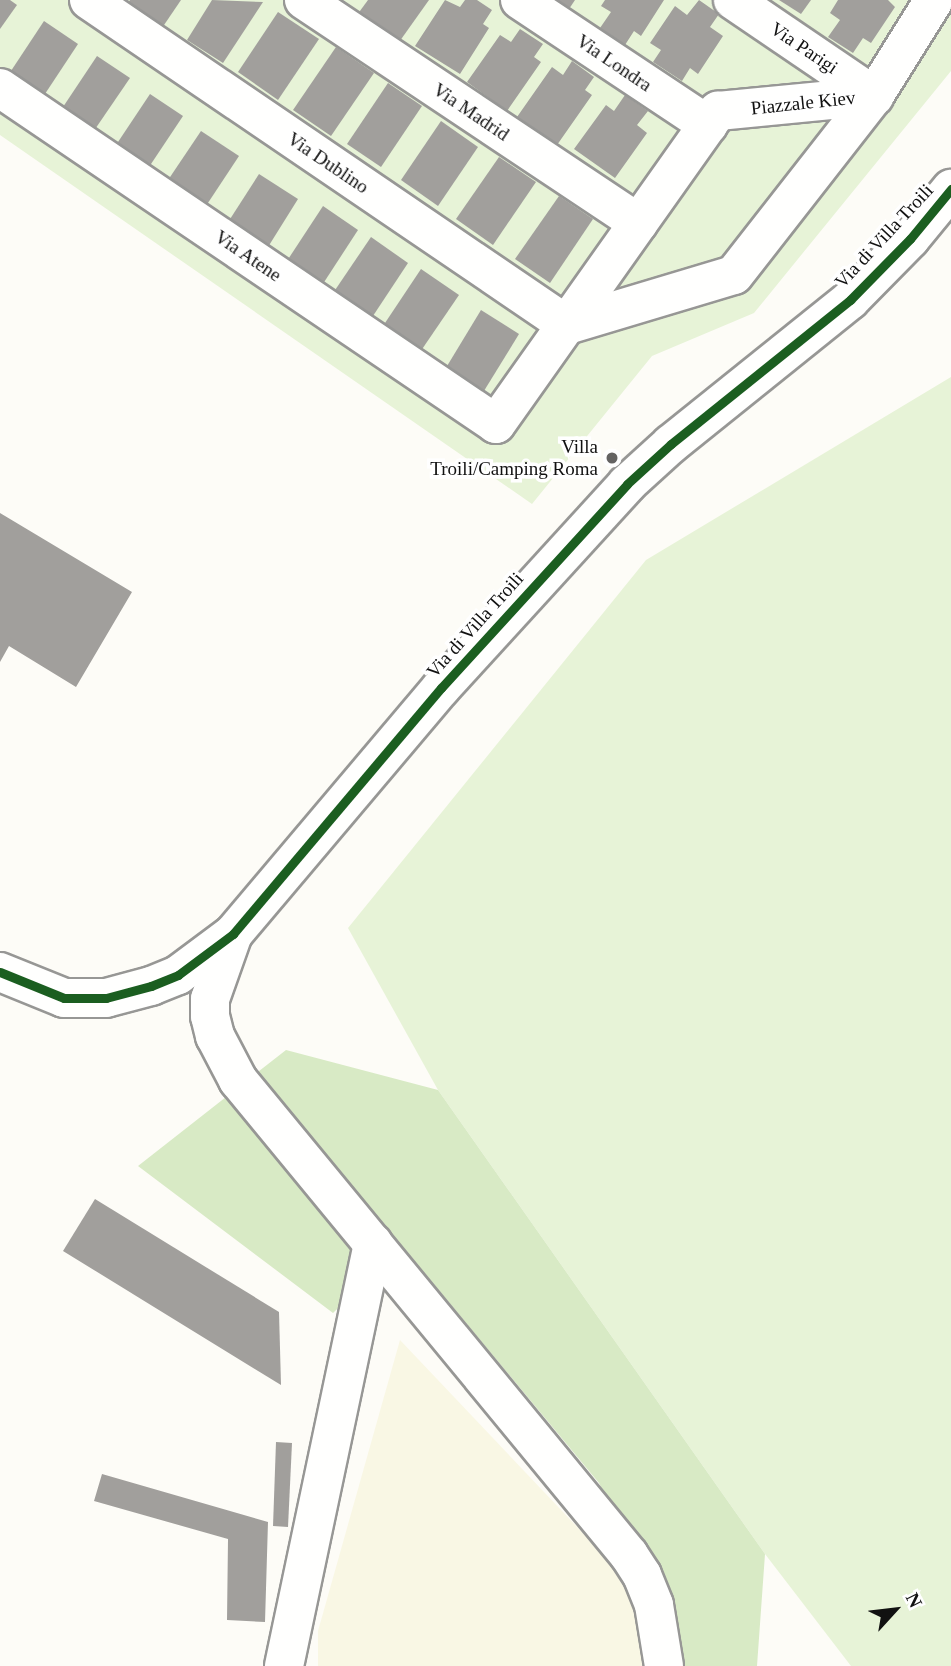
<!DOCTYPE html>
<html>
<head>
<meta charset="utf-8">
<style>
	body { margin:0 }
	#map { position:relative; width:951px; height:1666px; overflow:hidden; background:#fdfcf7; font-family:Georgia,serif }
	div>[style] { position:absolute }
	.farmland>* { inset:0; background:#f9f7e4 }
	.green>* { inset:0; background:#e7f3d7 }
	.forest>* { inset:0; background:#d8eac5 }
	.building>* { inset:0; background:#a19f9c }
	.roads { filter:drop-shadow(2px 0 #979795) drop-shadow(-2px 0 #979795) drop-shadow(0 2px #979795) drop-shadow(0 -2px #979795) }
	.minor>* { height:38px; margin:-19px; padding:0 19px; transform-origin:19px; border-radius:19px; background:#fffffe }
	.cycleway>* { height:9px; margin:-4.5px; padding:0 4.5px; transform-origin:4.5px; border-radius:4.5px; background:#1b5e20 }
	.dots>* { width:19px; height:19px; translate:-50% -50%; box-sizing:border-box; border:4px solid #fff; border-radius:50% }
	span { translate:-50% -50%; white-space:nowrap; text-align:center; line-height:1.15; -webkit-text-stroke:7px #fff; paint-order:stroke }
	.street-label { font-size:19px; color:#111 }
	.poi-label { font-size:19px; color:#111 }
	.right { translate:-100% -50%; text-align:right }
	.north { position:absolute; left:860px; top:1575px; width:70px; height:70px; -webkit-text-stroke:5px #fff; paint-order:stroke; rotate:63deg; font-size:19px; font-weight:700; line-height:28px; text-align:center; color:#111 }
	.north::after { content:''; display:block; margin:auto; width:24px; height:32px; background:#111; clip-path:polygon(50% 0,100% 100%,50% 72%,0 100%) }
</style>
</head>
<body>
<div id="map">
	<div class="farmland">
		<i style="clip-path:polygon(400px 1340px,617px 1569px,647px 1640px,648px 1666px,318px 1666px,318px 1631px)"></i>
	</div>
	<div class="green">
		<i style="clip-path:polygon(0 0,951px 0,951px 71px,754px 313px,652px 356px,532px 504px,0 135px)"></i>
		<i style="clip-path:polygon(951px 377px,951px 1666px,851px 1666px,765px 1554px,438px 1090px,348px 928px,646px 560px)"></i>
	</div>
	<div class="forest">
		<i style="clip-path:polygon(286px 1050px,438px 1090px,765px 1554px,757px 1666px,664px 1666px,660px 1605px,599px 1483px,402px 1246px,333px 1313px,138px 1166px)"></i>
	</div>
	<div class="building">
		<i style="clip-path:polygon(0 0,10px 0,17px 5px,0 29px)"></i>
		<i style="clip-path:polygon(130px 0,181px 0,162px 28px,128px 3px)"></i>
		<i style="clip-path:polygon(212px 0,263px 2px,223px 63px,187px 40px)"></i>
		<i style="clip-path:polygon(368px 0,429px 0,397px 45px,357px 15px)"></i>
		<i style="clip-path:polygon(445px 0,460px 7px,465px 0,477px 0,492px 10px,483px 24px,489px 28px,460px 74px,415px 46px)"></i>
		<i style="clip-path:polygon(556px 0,575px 0,569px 9px)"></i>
		<i style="clip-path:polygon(605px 0,664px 0,641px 36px,634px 31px,625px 45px,600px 28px,611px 12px,601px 6px)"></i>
		<i style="clip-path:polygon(699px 0,719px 14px,710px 27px,723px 36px,698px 74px,690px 68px,682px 81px,653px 62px,661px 50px,650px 43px,675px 6px,687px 15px)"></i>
		<i style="clip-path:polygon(779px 0,811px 0,801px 14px)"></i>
		<i style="clip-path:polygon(838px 0,888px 0,895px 7px,871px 43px,863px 38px,853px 53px,828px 37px,840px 20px,830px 13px)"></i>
		<i style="clip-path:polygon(278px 12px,319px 39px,278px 100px,238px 72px)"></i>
		<i style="clip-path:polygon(44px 21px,78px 44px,39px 103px,5px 80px)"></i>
		<i style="clip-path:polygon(520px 29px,543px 44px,534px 57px,541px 62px,507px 111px,467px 82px,500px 35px,511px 42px)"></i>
		<i style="clip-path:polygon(336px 47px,374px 73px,331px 136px,293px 110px)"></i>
		<i style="clip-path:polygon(97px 56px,130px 78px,89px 138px,57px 116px)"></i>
		<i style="clip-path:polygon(572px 61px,594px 77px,585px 90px,592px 95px,557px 145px,517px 117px,552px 67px,563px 75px)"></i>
		<i style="clip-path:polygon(388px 83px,422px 106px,381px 167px,347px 144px)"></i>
		<i style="clip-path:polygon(150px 94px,183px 116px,143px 176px,110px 154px)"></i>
		<i style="clip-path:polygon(625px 95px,648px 111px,637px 125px,647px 133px,615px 178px,574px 149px,606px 105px,614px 111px)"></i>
		<i style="clip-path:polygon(441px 121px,478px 147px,438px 206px,401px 180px)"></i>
		<i style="clip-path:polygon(201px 131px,239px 156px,200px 215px,162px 189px)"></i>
		<i style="clip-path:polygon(499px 157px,536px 182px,493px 245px,456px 219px)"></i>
		<i style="clip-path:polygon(259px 174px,298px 199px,263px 255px,223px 230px)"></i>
		<i style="clip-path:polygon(559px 196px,593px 219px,550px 283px,515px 259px)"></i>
		<i style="clip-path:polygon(323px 206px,358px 230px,317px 293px,281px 270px)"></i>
		<i style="clip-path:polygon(371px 237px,408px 263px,367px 325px,329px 299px)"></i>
		<i style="clip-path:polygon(421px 269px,459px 295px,414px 361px,377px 335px)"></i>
		<i style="clip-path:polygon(481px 310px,519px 334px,479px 399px,441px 376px)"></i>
		<i style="clip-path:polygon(0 513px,132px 592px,76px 687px,9px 646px,0 662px)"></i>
		<i style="clip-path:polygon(95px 1199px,279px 1312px,281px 1385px,63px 1251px)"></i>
		<i style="clip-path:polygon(276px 1442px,292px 1443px,288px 1527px,273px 1526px)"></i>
		<i style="clip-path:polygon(102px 1474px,268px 1522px,265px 1622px,227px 1620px,228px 1539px,94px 1501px)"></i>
	</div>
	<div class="roads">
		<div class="minor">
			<i style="left:89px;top:0;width:578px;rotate:34.21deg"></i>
			<i style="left:304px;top:0;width:402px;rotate:33.7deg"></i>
			<i style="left:520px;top:0;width:226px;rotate:33.6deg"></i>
			<i style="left:733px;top:0;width:171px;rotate:34.2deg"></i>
			<i style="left:0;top:88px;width:599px;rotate:34.11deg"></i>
			<i style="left:496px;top:424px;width:384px;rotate:-54.7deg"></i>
			<i style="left:718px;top:111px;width:157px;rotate:-5.5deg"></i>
			<i style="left:567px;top:325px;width:174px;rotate:-16.7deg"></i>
			<i style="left:734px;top:275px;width:227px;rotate:-52deg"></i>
			<i style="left:874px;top:96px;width:113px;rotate:-58deg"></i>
			<i style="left:233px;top:934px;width:69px;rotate:109.5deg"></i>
			<i style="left:210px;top:999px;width:17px;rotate:90deg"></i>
			<i style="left:210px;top:1016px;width:21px;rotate:76deg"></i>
			<i style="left:215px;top:1036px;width:50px;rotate:62.4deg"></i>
			<i style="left:238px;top:1080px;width:615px;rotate:50.54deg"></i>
			<i style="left:629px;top:1555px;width:24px;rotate:57deg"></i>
			<i style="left:642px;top:1575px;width:32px;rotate:68deg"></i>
			<i style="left:654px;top:1605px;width:62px;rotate:80.7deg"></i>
			<i style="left:0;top:972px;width:69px;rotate:22.1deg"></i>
			<i style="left:64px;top:998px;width:42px"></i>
			<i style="left:106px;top:998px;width:47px;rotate:-14.9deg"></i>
			<i style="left:151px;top:986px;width:29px;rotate:-22deg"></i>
			<i style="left:178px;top:975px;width:69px;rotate:-36.7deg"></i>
			<i style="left:233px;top:934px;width:322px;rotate:-49.8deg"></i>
			<i style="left:441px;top:688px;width:276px;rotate:-47.6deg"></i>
			<i style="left:627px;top:484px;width:59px;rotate:-42.3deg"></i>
			<i style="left:671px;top:444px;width:230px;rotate:-38.8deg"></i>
			<i style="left:850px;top:300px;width:86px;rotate:-45.5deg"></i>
			<i style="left:910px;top:239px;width:65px;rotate:-50.6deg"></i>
			<i style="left:284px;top:1666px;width:432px;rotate:-78.1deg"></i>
		</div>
	</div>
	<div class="cycleway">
		<i style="left:0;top:972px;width:69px;rotate:22.1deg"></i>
		<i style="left:64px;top:998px;width:42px"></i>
		<i style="left:106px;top:998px;width:47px;rotate:-14.9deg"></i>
		<i style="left:151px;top:986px;width:29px;rotate:-22deg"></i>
		<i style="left:178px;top:975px;width:69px;rotate:-36.7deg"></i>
		<i style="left:233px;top:934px;width:322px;rotate:-49.8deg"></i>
		<i style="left:441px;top:688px;width:276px;rotate:-47.6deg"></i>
		<i style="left:627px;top:484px;width:59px;rotate:-42.3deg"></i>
		<i style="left:671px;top:444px;width:230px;rotate:-38.8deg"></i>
		<i style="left:850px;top:300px;width:86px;rotate:-45.5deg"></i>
		<i style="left:910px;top:239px;width:65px;rotate:-50.6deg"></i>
	</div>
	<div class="dots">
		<i style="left:612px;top:458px;background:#646362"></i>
	</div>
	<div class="street-label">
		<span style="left:804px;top:48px;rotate:34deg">Via Parigi</span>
		<span style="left:614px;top:63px;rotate:34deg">Via Londra</span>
		<span style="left:803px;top:103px;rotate:-6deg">Piazzale Kiev</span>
		<span style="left:471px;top:112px;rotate:34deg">Via Madrid</span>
		<span style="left:328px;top:163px;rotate:34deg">Via Dublino</span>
		<span style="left:884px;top:236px;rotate:-47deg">Via di Villa Troili</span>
		<span style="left:248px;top:256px;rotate:34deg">Via Atene</span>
		<span style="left:475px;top:625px;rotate:-48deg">Via di Villa Troili</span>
	</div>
	<div class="poi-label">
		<span class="right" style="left:598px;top:458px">Villa<br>Troili/Camping Roma</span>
	</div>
	<div class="north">N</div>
</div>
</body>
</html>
